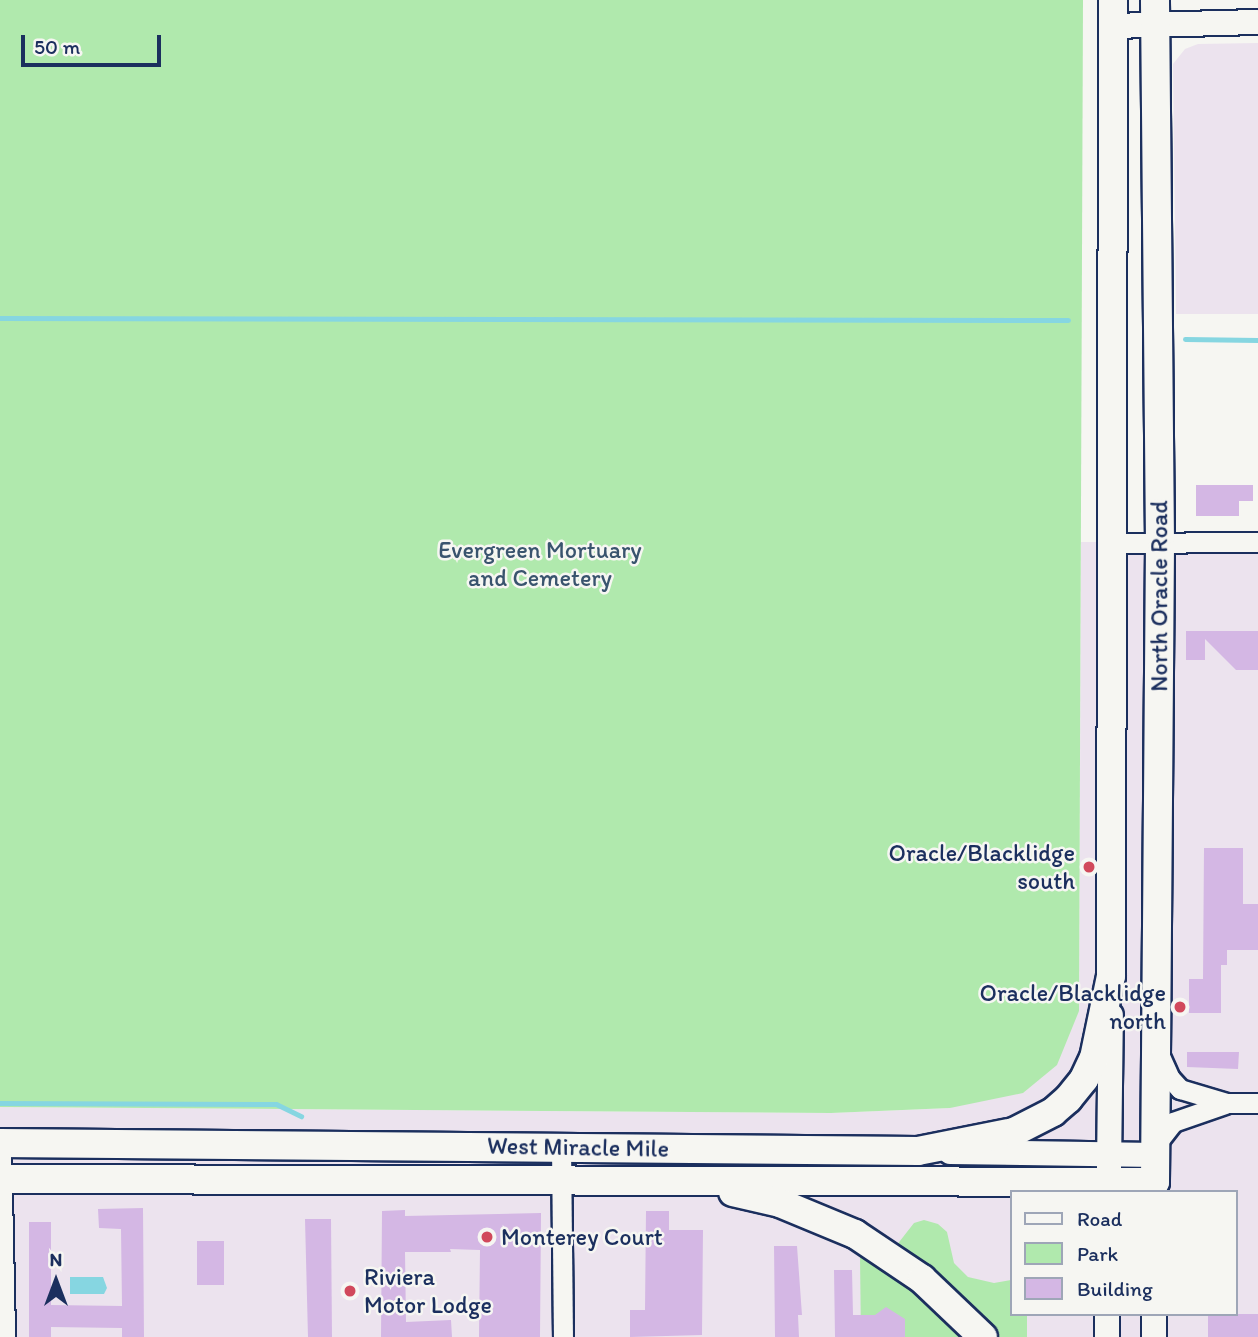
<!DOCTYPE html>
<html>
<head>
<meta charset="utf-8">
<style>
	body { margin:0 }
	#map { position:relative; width:1258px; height:1337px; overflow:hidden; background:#f6f6f2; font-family:Itim,sans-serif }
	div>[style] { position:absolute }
	.built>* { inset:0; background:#ece3ee }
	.green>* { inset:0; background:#b0e9ad }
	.water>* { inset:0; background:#86d6e1 }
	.stream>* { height:5px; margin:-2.5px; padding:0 2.5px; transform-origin:2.5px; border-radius:2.5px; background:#86d6e1 }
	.building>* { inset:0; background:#d4b7e4 }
	.roads { filter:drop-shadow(2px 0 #1b2f5e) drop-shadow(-2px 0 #1b2f5e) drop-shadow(0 2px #1b2f5e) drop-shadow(0 -2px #1b2f5e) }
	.minor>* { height:19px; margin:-9.5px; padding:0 9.5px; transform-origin:9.5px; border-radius:9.5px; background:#f6f6f2 }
	.major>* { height:24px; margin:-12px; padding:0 12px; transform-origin:12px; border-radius:12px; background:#f6f6f2 }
	.highway>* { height:28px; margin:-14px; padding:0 14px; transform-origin:14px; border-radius:14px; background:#f6f6f2 }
	.dots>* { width:19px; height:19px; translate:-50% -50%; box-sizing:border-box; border:4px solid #f6f6f2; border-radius:50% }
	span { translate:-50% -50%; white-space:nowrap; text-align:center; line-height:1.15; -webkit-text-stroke:5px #f6f6f2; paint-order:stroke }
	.park-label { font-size:24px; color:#39546e }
	.street-label { font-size:24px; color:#1b2f5e }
	.poi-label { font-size:24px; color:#1b2f5e }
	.right { translate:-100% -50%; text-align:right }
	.left { translate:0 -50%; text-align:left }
	.legend { position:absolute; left:1010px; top:1190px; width:228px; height:126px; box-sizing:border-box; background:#f6f6f2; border:2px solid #9ea6b7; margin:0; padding:9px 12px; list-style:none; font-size:21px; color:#1b2f5e }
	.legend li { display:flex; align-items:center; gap:14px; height:35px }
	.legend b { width:35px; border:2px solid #9ea6b7 }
	.north { position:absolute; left:21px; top:1246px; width:70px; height:70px; -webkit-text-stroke:5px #f6f6f2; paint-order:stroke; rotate:0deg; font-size:19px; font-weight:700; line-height:28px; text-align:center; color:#1b2f5e }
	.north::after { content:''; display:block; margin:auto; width:24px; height:32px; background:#1b2f5e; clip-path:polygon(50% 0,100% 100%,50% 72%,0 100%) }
	.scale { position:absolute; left:21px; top:35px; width:140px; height:32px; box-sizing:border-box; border:4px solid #1b2f5e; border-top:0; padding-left:9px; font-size:21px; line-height:24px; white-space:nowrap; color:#1b2f5e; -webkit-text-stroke:5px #f6f6f2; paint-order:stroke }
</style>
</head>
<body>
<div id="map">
	<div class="built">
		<i style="clip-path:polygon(1258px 43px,1258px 314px,1176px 314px,1173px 64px,1185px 49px,1198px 44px)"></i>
		<i style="clip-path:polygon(evenodd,1081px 542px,1258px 542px,1258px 1337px,0 1337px,0 1107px,831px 1113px,950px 1108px,1079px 1011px,1081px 542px,1011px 1192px,1235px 1192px,1235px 1314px,1011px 1314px,1011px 1192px)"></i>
	</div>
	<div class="green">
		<i style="clip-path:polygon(0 0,1083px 0,1079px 1011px,1057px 1065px,1023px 1093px,950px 1108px,831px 1113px,0 1107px)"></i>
		<i style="clip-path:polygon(924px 1220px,938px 1224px,947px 1232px,954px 1263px,968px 1277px,994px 1283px,1011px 1280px,1011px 1314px,1027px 1314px,1027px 1337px,998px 1337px,976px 1312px,896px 1246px,914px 1223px)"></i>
		<i style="clip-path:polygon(860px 1257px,895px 1275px,945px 1313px,965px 1337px,861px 1337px)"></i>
	</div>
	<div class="water">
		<i style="clip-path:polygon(70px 1277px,103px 1277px,107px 1288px,104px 1294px,70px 1294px)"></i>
	</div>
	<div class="stream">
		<i style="left:0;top:318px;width:1068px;rotate:0.11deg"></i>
		<i style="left:1185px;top:339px;width:73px;rotate:0.8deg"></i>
		<i style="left:0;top:1103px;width:276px;rotate:0.2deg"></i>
		<i style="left:276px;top:1104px;width:28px;rotate:26deg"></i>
	</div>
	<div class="building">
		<i style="clip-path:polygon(1196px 485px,1253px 485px,1253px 501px,1239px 501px,1239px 516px,1196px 516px)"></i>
		<i style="clip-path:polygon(1186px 631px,1258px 631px,1258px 670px,1236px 670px,1205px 639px,1205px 660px,1186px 660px)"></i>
		<i style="clip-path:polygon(1204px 848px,1243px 848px,1243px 904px,1258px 904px,1258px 950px,1227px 950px,1227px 965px,1221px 965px,1221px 1013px,1189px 1013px,1189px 979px,1203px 979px)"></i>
		<i style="clip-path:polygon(1187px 1052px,1239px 1052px,1238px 1069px,1187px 1067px)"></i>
		<i style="clip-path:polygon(143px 1208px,144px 1337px,122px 1337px,122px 1328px,51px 1327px,51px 1337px,29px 1337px,29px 1222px,51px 1222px,51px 1305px,122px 1306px,121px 1229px,99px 1228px,98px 1209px)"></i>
		<i style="clip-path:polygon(405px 1210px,405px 1216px,541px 1213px,540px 1337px,479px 1337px,480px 1250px,450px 1249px,451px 1252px,405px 1252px,406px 1322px,451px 1320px,452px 1337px,381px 1337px,382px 1211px)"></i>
		<i style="clip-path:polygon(646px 1211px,669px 1211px,669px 1230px,703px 1230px,702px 1335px,630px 1337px,630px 1310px,645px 1310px)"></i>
		<i style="clip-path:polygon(305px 1219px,331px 1219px,332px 1337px,308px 1337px)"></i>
		<i style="clip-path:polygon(197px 1241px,224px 1241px,224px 1285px,197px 1285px)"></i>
		<i style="clip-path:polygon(774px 1246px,797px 1246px,802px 1315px,798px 1315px,799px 1337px,775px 1337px)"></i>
		<i style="clip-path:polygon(834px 1270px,852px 1270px,853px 1315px,875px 1315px,886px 1307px,905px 1319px,905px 1337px,835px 1337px)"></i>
		<i style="clip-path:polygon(1208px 1314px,1258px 1314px,1258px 1337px,1208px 1337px)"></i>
	</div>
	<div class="roads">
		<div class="minor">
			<i style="left:1114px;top:543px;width:144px;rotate:-0.4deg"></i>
			<i style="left:1160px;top:1056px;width:24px;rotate:66deg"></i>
			<i style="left:1170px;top:1078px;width:15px;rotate:48deg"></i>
			<i style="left:1180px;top:1089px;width:49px;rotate:16.6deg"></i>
			<i style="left:1227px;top:1103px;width:31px"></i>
			<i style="left:1px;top:1143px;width:194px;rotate:88.8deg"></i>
			<i style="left:1156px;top:1144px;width:28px;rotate:-52deg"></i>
			<i style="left:1173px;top:1122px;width:55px;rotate:-19.1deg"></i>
			<i style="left:561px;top:1147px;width:190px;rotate:89.4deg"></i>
		</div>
		<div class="major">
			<i style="left:1113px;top:26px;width:145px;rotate:-1.6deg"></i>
			<i style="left:950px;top:1152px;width:206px;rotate:0.8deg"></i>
			<i style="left:1109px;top:1168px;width:153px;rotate:-89.3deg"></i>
			<i style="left:1107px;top:1337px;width:23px;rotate:-90deg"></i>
			<i style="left:1154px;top:1337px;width:23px;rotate:-90deg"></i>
		</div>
		<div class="highway">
			<i style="left:0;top:1143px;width:918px;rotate:0.5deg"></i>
			<i style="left:918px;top:1151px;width:98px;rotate:-11.2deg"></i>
			<i style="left:1014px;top:1132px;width:44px;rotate:-27.1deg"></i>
			<i style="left:1053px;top:1112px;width:20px;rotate:-41deg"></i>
			<i style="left:1068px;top:1099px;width:26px;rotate:-51deg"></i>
			<i style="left:1084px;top:1079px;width:23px;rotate:-65deg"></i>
			<i style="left:1094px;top:1058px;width:84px;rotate:-78.3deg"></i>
			<i style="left:1111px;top:976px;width:976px;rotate:-89.88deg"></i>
			<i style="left:0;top:1179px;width:1155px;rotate:0.15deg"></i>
			<i style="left:1155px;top:1182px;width:639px;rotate:-89.55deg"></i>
			<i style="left:1160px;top:543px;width:543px;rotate:-90.53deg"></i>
			<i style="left:733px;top:1192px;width:48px;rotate:13.2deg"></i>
			<i style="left:780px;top:1203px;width:81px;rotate:22.5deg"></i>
			<i style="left:855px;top:1234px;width:81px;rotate:33.9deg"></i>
			<i style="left:922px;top:1279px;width:84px;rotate:43.6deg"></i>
		</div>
	</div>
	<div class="dots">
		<i style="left:1089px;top:867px;background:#d1495b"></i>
		<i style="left:1180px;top:1007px;background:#d1495b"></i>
		<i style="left:487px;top:1237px;background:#d1495b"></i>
		<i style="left:350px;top:1291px;background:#d1495b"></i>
	</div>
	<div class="park-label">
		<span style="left:540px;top:564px">Evergreen Mortuary<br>and Cemetery</span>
	</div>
	<div class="street-label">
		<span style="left:1159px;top:596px;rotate:-90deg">North Oracle Road</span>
		<span style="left:578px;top:1147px;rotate:1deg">West Miracle Mile</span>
	</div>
	<div class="poi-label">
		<span class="right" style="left:1075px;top:867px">Oracle/Blacklidge<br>south</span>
		<span class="right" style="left:1166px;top:1007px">Oracle/Blacklidge<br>north</span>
		<span class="left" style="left:501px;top:1237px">Monterey Court</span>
		<span class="left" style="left:364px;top:1291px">Riviera<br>Motor Lodge</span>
	</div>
	<ul class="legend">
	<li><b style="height:9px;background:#f6f6f2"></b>Road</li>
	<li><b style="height:19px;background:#b0e9ad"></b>Park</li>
	<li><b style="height:19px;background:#d4b7e4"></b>Building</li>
	</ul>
	<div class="north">N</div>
	<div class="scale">50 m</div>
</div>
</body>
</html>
